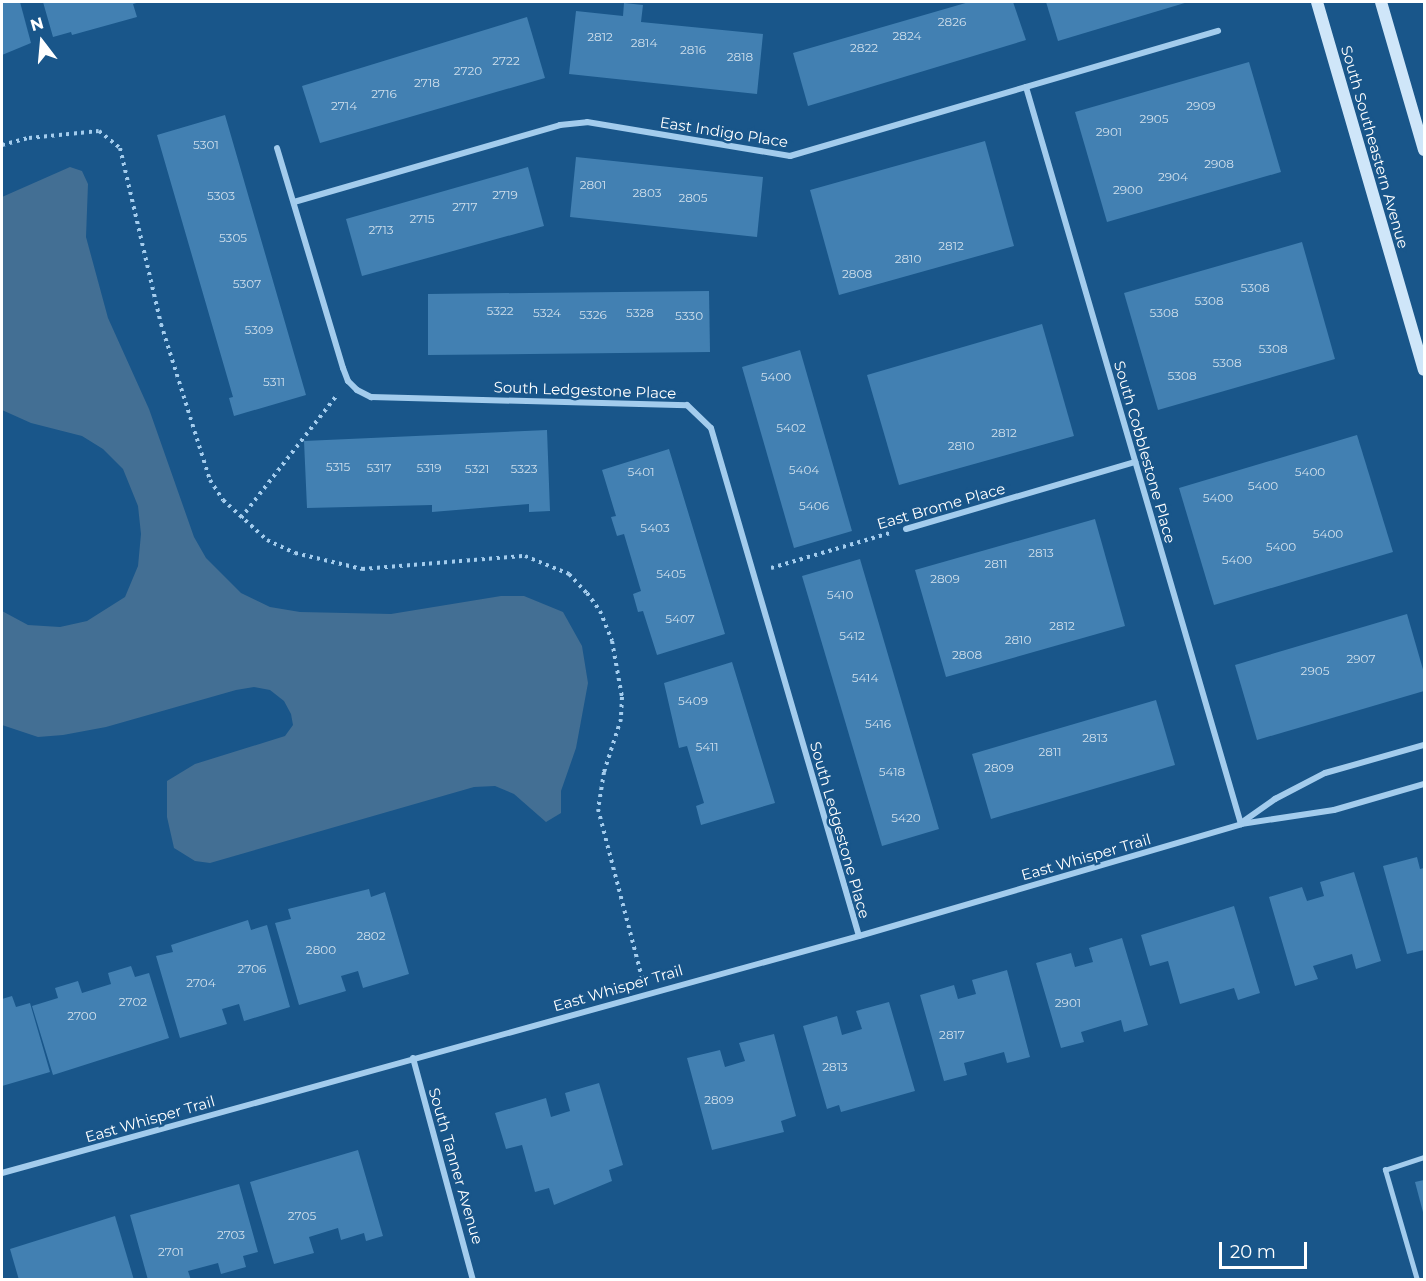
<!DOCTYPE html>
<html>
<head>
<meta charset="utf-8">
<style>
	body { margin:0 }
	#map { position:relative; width:1426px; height:1281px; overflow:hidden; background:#19568a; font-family:Montserrat,sans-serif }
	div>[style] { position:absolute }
	.water>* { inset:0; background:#436f94 }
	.building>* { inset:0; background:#4280b2 }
	.path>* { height:4px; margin-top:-2px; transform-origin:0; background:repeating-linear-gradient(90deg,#a3cced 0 3px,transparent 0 7.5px) }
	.lane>* { height:4.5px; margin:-2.25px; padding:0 2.25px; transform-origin:2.25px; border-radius:2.25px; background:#a3cced }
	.street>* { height:6px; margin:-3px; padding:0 3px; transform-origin:3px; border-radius:3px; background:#a3cced }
	.secondary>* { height:12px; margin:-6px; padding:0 6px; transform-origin:6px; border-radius:6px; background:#cfe6f9 }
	span { translate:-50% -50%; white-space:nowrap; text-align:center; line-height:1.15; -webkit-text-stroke:5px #19568a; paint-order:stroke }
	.number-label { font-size:12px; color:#d0dfec }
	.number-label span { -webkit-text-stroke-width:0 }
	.street-label { font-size:15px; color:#fff }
	.frame { position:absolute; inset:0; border:3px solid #fff; pointer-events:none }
	.north { position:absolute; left:12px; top:12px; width:60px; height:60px; -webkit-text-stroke:4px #19568a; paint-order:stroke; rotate:344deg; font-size:16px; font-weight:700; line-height:24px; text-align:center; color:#fff }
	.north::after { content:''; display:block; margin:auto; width:21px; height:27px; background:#fff; clip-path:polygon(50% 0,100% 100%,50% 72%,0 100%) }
	.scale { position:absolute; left:1219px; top:1242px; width:88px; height:27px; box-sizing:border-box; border:3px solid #fff; border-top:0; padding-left:8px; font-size:18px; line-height:21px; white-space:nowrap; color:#fff; -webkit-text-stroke:4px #19568a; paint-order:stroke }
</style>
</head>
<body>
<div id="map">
	<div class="water">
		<i style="clip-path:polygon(70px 167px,82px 171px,88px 184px,86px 237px,108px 318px,149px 409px,194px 537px,206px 558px,241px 593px,270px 607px,300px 612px,391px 614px,501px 596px,524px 596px,563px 612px,582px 646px,588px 683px,576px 748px,561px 791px,561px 813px,546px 822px,514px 794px,495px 786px,474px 787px,210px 863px,195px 861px,174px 848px,167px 817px,167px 781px,195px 764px,285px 736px,293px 725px,291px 714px,284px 701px,270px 690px,254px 687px,236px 690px,106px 727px,63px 735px,38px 737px,2px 725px,2px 611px,28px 625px,60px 627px,87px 621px,125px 597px,138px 566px,141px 534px,138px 506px,123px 469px,103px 449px,82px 436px,31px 423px,2px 410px,2px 197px)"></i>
	</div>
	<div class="building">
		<i style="clip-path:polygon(2px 2px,20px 2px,31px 43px,2px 55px)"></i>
		<i style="clip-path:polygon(43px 2px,140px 2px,133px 4px,137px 17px,72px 35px,71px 32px,53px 37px)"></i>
		<i style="clip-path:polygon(969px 2px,1013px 2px,1026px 40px,808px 106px,793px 53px)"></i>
		<i style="clip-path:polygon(1046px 2px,1188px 2px,1058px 41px)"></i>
		<i style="clip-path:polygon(624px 3px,643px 5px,641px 22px,763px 34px,757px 94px,569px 74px,576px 11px,623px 16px)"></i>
		<i style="clip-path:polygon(527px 17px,545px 78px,320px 143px,302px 86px)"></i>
		<i style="clip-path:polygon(1249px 62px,1281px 172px,1107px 222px,1075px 112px)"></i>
		<i style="clip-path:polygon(225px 115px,306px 395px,234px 416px,229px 398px,233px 397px,157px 135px)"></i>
		<i style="clip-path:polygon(985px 141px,1014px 246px,839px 295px,810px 190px)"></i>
		<i style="clip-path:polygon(576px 157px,763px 177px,757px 237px,570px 217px)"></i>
		<i style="clip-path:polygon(528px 167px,544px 226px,362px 276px,346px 219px)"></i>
		<i style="clip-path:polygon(1302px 242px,1335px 359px,1158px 410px,1124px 293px)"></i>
		<i style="clip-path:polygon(709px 291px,710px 352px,428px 355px,428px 294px)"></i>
		<i style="clip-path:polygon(1042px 324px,1074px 436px,899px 485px,867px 375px)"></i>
		<i style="clip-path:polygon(800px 350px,852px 531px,794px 548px,742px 367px)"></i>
		<i style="clip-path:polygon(547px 430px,550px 511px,529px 512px,529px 504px,432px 512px,432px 505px,307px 508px,304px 441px)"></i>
		<i style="clip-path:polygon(1357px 435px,1393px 552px,1214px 605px,1179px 488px)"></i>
		<i style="clip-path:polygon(669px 449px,725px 634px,657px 655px,643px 611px,638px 612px,633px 594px,641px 591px,624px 534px,617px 536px,611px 517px,616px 516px,602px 470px)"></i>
		<i style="clip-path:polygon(1095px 519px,1125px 626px,946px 677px,915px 570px)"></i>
		<i style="clip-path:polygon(860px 559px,939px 829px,882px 846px,802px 576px)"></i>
		<i style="clip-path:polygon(1407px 614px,1424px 673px,1424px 691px,1257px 740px,1235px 665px)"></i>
		<i style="clip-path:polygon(732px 662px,775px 803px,701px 825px,696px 806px,704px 803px,687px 746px,679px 748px,664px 683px)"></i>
		<i style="clip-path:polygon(1156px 700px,1175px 765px,991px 819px,972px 754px)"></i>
		<i style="clip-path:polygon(1417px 857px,1420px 869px,1424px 868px,1424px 950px,1407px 954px,1383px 866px)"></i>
		<i style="clip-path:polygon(1354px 872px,1381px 961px,1356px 969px,1352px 954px,1313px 966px,1318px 979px,1295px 986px,1269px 897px,1302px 887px,1307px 901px,1324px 896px,1320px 882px)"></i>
		<i style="clip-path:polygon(369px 889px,371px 897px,385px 892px,409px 974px,363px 988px,358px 971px,341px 976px,346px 991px,299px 1005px,275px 923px,291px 919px,288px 909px)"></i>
		<i style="clip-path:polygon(1234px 906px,1260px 993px,1238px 1000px,1234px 988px,1180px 1004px,1168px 961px,1150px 966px,1141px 935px)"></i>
		<i style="clip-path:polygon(248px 920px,251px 930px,267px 925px,290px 1007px,244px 1021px,239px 1004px,222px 1009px,227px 1024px,180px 1038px,156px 956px,173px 952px,171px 945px)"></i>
		<i style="clip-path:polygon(1122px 938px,1148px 1025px,1124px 1032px,1121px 1020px,1081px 1032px,1084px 1042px,1061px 1048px,1036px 963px,1071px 953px,1075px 967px,1093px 962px,1089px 948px)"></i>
		<i style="clip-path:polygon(131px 966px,135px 977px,149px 973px,169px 1038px,53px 1075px,32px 1006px,58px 998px,55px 988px,78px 981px,82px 993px,111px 984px,108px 973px)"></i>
		<i style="clip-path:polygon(1007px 970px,1030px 1057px,1007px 1063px,1004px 1052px,964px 1063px,967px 1075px,944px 1081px,920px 995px,954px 985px,958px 999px,976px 994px,972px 980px)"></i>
		<i style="clip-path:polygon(12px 996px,16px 1007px,30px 1003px,50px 1072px,2px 1086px,2px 999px)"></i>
		<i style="clip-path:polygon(889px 1002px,915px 1091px,841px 1112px,839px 1105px,827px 1109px,803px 1026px,837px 1016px,842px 1035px,862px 1029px,856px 1011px)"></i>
		<i style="clip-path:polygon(774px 1034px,796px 1116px,781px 1121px,784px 1132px,712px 1150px,687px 1058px,720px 1050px,725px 1067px,745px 1061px,739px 1043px)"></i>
		<i style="clip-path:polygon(599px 1083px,623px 1165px,609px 1170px,612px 1181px,554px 1205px,549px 1188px,535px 1192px,522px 1145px,506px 1149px,495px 1113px,546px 1098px,551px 1117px,570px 1111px,565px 1093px)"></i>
		<i style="clip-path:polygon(358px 1150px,383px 1236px,366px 1241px,364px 1233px,341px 1240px,338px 1228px,309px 1237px,314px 1253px,274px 1264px,250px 1182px)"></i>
		<i style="clip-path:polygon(1424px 1180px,1424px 1216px,1415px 1182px)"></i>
		<i style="clip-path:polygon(239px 1184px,258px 1252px,243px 1256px,246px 1267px,221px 1274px,218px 1263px,188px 1271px,191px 1280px,148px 1280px,130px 1215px)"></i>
		<i style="clip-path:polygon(115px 1216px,134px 1280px,19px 1280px,10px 1249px)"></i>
	</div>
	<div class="path">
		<i style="left:2px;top:145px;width:28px;rotate:-15deg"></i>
		<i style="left:29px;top:138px;width:70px;rotate:-5.7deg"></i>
		<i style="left:99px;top:131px;width:27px;rotate:39deg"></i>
		<i style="left:120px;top:148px;width:181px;rotate:76.9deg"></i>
		<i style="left:161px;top:324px;width:164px;rotate:72.6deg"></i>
		<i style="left:210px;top:480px;width:24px;rotate:57deg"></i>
		<i style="left:223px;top:500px;width:59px;rotate:42.3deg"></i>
		<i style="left:267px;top:540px;width:31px;rotate:25deg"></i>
		<i style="left:295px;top:553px;width:69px;rotate:13.4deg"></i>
		<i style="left:362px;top:569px;width:164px;rotate:-4.6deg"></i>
		<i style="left:525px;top:556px;width:48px;rotate:22.2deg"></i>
		<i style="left:569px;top:574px;width:26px;rotate:47deg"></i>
		<i style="left:587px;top:593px;width:22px;rotate:54deg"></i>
		<i style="left:600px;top:611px;width:32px;rotate:68deg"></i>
		<i style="left:612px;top:641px;width:57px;rotate:79.9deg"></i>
		<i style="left:622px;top:697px;width:22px;rotate:93deg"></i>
		<i style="left:621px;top:719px;width:56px;rotate:107.8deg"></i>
		<i style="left:604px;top:772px;width:37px;rotate:99deg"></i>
		<i style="left:598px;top:809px;width:175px;rotate:75.4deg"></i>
		<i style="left:241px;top:518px;width:157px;rotate:-52deg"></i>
		<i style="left:771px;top:568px;width:124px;rotate:-16.4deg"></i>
	</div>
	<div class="lane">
		<i style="left:1417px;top:1280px;width:115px;rotate:-106.2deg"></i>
		<i style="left:1385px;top:1170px;width:41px;rotate:-18.4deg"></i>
	</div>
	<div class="street">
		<i style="left:1026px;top:87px;width:768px;rotate:73.74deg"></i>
		<i style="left:277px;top:148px;width:230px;rotate:73.3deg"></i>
		<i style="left:343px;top:368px;width:14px;rotate:69deg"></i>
		<i style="left:348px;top:381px;width:13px;rotate:45deg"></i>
		<i style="left:357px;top:390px;width:16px;rotate:27deg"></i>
		<i style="left:371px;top:397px;width:316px;rotate:1.5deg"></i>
		<i style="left:687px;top:405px;width:33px;rotate:44deg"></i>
		<i style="left:711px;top:428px;width:529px;rotate:73.76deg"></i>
		<i style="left:294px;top:202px;width:277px;rotate:-16.1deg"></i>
		<i style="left:560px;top:125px;width:27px;rotate:-6deg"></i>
		<i style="left:587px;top:122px;width:206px;rotate:9.5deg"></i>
		<i style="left:790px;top:156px;width:446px;rotate:-16.3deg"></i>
		<i style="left:906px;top:529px;width:239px;rotate:-16.3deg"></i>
		<i style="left:1241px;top:823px;width:42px;rotate:-35.2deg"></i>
		<i style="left:1275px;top:799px;width:56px;rotate:-27.5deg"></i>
		<i style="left:1325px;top:773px;width:103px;rotate:-15.8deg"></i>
		<i style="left:413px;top:1058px;width:230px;rotate:74.9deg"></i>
		<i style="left:2px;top:1173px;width:889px;rotate:-15.46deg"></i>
		<i style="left:859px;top:936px;width:398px;rotate:-16.3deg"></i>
		<i style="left:1241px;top:824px;width:94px;rotate:-8.6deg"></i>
		<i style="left:1334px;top:810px;width:94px;rotate:-16.1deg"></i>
	</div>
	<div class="secondary">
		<i style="left:1317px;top:2px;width:383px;rotate:73.8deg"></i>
		<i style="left:1381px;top:2px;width:154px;rotate:73.8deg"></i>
	</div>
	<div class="number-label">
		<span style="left:952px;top:22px">2826</span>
		<span style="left:907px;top:36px">2824</span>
		<span style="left:600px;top:37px">2812</span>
		<span style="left:644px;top:43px">2814</span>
		<span style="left:864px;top:48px">2822</span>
		<span style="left:693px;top:50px">2816</span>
		<span style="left:740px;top:57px">2818</span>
		<span style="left:506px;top:61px">2722</span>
		<span style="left:468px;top:71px">2720</span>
		<span style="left:427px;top:83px">2718</span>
		<span style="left:384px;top:94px">2716</span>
		<span style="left:344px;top:106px">2714</span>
		<span style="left:1201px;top:106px">2909</span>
		<span style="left:1154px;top:119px">2905</span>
		<span style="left:1109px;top:132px">2901</span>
		<span style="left:206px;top:145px">5301</span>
		<span style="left:1219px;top:164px">2908</span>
		<span style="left:1173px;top:177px">2904</span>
		<span style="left:593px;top:185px">2801</span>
		<span style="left:1128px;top:190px">2900</span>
		<span style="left:647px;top:193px">2803</span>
		<span style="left:505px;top:195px">2719</span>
		<span style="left:221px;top:196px">5303</span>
		<span style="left:693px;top:198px">2805</span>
		<span style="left:465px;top:207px">2717</span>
		<span style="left:422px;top:219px">2715</span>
		<span style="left:381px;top:230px">2713</span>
		<span style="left:233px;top:238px">5305</span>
		<span style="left:951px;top:246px">2812</span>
		<span style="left:908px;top:259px">2810</span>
		<span style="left:857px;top:274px">2808</span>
		<span style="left:247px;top:284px">5307</span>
		<span style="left:1255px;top:288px">5308</span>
		<span style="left:1209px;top:301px">5308</span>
		<span style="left:500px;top:311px">5322</span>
		<span style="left:547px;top:313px">5324</span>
		<span style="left:640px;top:313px">5328</span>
		<span style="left:1164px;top:313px">5308</span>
		<span style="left:593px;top:315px">5326</span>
		<span style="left:689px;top:316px">5330</span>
		<span style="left:259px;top:330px">5309</span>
		<span style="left:1273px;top:349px">5308</span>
		<span style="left:1227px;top:363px">5308</span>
		<span style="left:1182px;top:376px">5308</span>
		<span style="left:776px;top:377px">5400</span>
		<span style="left:274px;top:382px">5311</span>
		<span style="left:791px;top:428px">5402</span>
		<span style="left:1004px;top:433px">2812</span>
		<span style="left:961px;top:446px">2810</span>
		<span style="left:338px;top:467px">5315</span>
		<span style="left:379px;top:468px">5317</span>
		<span style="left:429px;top:468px">5319</span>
		<span style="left:477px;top:469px">5321</span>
		<span style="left:524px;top:469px">5323</span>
		<span style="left:804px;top:470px">5404</span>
		<span style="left:641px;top:472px">5401</span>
		<span style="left:1310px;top:472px">5400</span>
		<span style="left:1263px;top:486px">5400</span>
		<span style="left:1218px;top:498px">5400</span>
		<span style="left:814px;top:506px">5406</span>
		<span style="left:655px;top:528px">5403</span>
		<span style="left:1328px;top:534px">5400</span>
		<span style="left:1281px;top:547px">5400</span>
		<span style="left:1041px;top:553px">2813</span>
		<span style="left:1237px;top:560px">5400</span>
		<span style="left:996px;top:564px">2811</span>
		<span style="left:671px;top:574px">5405</span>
		<span style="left:945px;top:579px">2809</span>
		<span style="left:840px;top:595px">5410</span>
		<span style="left:680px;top:619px">5407</span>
		<span style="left:1062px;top:626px">2812</span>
		<span style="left:852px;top:636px">5412</span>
		<span style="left:1018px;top:640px">2810</span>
		<span style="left:967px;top:655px">2808</span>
		<span style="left:1361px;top:659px">2907</span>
		<span style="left:1315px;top:671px">2905</span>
		<span style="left:865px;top:678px">5414</span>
		<span style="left:693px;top:701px">5409</span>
		<span style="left:878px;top:724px">5416</span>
		<span style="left:1095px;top:738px">2813</span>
		<span style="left:707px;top:747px">5411</span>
		<span style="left:1050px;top:752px">2811</span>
		<span style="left:999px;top:768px">2809</span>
		<span style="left:892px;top:772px">5418</span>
		<span style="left:906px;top:818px">5420</span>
		<span style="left:371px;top:936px">2802</span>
		<span style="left:321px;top:950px">2800</span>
		<span style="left:252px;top:969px">2706</span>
		<span style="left:201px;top:983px">2704</span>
		<span style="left:133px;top:1002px">2702</span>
		<span style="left:1068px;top:1003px">2901</span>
		<span style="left:82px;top:1016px">2700</span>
		<span style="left:952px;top:1035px">2817</span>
		<span style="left:835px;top:1067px">2813</span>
		<span style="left:719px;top:1100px">2809</span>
		<span style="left:302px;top:1216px">2705</span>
		<span style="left:231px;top:1235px">2703</span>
		<span style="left:171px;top:1252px">2701</span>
	</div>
	<div class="street-label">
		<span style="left:724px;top:132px;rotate:9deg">East Indigo Place</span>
		<span style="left:1375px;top:147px;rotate:74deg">South Southeastern Avenue</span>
		<span style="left:585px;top:390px;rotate:2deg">South Ledgestone Place</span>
		<span style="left:1145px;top:452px;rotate:74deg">South Cobblestone Place</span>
		<span style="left:941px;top:506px;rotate:-16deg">East Brome Place</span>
		<span style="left:840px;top:830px;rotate:74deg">South Ledgestone Place</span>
		<span style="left:1086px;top:857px;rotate:-16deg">East Whisper Trail</span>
		<span style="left:618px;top:988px;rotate:-16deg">East Whisper Trail</span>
		<span style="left:150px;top:1119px;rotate:-16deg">East Whisper Trail</span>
		<span style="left:456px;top:1166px;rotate:74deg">South Tanner Avenue</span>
	</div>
	<div class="frame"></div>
	<div class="north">N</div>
	<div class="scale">20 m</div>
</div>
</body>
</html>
